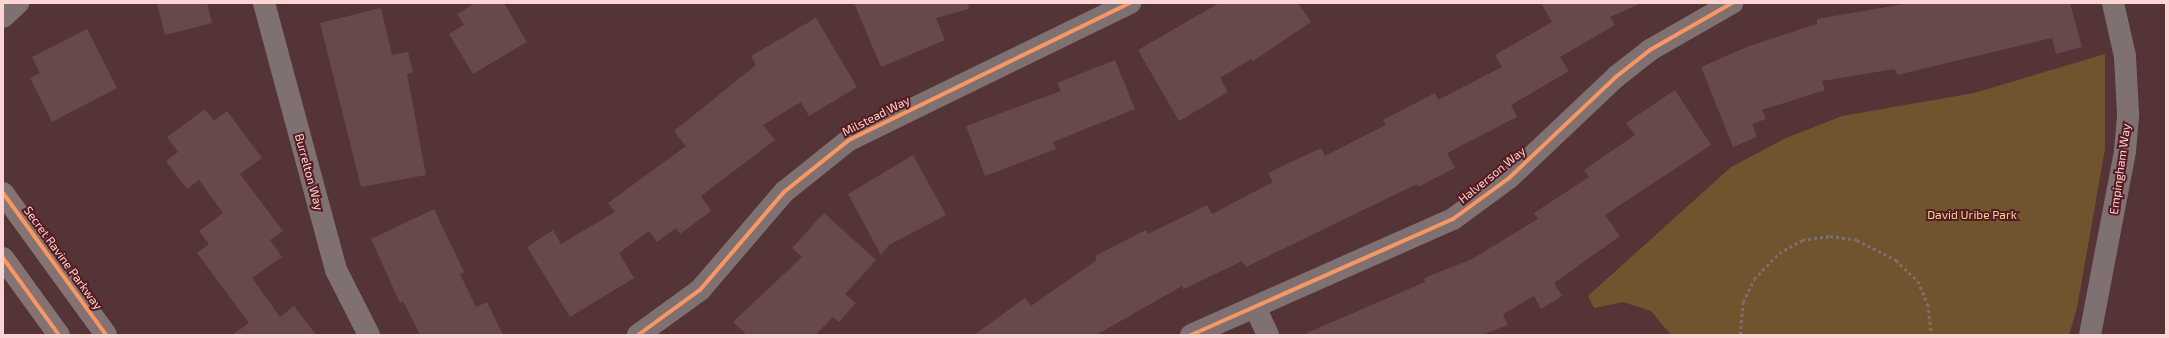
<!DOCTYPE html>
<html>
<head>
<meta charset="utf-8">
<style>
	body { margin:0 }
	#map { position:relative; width:2169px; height:338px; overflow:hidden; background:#543436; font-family:"Exo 2",sans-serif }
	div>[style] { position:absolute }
	.green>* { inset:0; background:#70542e }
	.building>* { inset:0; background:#68494b }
	.path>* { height:2.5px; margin-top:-1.25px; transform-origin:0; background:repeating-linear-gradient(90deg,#7e6f6f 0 3px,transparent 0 6px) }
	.street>* { height:22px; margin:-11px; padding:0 11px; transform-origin:11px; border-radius:11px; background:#7f7172 }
	.secondary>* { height:22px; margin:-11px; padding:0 11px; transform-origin:11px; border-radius:11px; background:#857272 }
	.cycleway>* { height:4px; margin:-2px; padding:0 2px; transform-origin:2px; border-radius:2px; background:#f99763 }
	span { translate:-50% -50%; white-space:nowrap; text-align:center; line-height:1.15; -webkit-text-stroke:4px #561b20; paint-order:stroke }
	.street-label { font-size:12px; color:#fbd4d3 }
	.park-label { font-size:12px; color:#f7d196 }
	.frame { position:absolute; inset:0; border:4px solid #fbd4d3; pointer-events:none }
</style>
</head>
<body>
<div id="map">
	<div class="green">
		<i style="clip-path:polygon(2105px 54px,2105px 149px,2077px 308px,2069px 335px,1671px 335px,1651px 311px,1623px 302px,1594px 308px,1588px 296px,1731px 167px,1786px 138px,1842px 116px,1974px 93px)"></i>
	</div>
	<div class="building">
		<i style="clip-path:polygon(157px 3px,207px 3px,212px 23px,165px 35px)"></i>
		<i style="clip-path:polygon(475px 3px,504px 3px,527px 42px,473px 74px,449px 34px,464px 25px,457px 14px)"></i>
		<i style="clip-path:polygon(854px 3px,968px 3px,969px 9px,936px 18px,945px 40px,881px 67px)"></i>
		<i style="clip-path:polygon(1219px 3px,1298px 3px,1311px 22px,1253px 61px,1251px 59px,1220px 78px,1228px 92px,1179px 121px,1138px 50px)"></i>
		<i style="clip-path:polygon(1541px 3px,1642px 3px,1610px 17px,1615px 25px,1560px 57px,1569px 71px,1511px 105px,1517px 117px,1447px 153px,1455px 168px,1418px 187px,1417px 184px,1246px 267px,1242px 261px,1184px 289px,1182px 286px,1096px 335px,974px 335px,1025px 298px,1031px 306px,1097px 260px,1095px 256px,1146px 230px,1148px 234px,1207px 205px,1212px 214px,1273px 182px,1268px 173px,1321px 148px,1325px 156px,1386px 125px,1383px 120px,1435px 93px,1438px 100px,1502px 67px,1495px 55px,1552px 22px)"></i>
		<i style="clip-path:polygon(1910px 3px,2070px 3px,2082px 47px,2056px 54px,2052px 38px,1897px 75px,1895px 69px,1822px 81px,1825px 90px,1762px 110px,1766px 119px,1752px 124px,1757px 137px,1733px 147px,1701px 67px,1749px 46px,1817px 24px,1817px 19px)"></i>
		<i style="clip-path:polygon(381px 8px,392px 55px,408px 52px,413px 72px,407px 74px,426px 175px,361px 187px,320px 23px)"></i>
		<i style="clip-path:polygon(816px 18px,857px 87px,809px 116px,801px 102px,763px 125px,775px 140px,701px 196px,711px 211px,680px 234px,676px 228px,657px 242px,649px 231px,619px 253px,634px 278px,570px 317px,527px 247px,553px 230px,561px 244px,615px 212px,608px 203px,686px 146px,674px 131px,756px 65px,751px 56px)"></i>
		<i style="clip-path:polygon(87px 29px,117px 88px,52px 122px,30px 78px,40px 73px,32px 57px)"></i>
		<i style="clip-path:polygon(1115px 60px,1135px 109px,1053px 142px,1056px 149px,985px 176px,966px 126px,1061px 91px,1057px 83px)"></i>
		<i style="clip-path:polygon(1675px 90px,1711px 145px,1605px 215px,1620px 236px,1554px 283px,1562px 296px,1541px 309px,1534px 296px,1503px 314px,1508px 325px,1482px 335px,1302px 335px,1425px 282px,1424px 278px,1472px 259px,1538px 219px,1534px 213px,1589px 177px,1584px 170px,1635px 135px,1626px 123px)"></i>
		<i style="clip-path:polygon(205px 109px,214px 121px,227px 111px,262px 158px,240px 174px,283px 231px,270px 240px,282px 257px,252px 278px,280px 317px,294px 306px,316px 335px,232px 335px,249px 323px,197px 253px,209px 244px,199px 231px,223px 213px,199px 180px,187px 189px,166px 161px,178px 152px,167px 137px)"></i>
		<i style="clip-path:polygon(913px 155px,946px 215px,889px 245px,881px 255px,848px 194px)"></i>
		<i style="clip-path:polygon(434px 209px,464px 272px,460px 274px,476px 307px,487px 302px,503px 335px,420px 335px,403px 301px,400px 303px,371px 239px)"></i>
		<i style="clip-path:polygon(824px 213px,876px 260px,845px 294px,856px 303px,839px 322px,833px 317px,815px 335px,747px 335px,733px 322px,802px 257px,792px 248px)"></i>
	</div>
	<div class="path">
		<i style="left:1740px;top:335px;width:33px;rotate:-85deg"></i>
		<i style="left:1743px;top:302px;width:25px;rotate:-64deg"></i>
		<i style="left:1754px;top:279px;width:36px;rotate:-46deg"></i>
		<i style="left:1779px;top:253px;width:26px;rotate:-29deg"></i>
		<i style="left:1802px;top:240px;width:28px;rotate:-8deg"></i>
		<i style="left:1830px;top:236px;width:27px;rotate:8deg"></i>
		<i style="left:1857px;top:240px;width:44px;rotate:27.1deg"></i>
		<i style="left:1896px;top:260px;width:30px;rotate:44deg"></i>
		<i style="left:1918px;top:281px;width:25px;rotate:67deg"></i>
		<i style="left:1928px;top:304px;width:31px;rotate:83deg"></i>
	</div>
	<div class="street">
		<i style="left:264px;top:3px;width:277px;rotate:74.9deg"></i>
		<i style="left:336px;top:270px;width:73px;rotate:63.1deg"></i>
		<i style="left:3px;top:17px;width:21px;rotate:-43deg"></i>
		<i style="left:1255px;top:307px;width:31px;rotate:65deg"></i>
		<i style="left:638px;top:335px;width:77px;rotate:-36deg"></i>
		<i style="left:700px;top:290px;width:129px;rotate:-49.4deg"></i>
		<i style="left:784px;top:192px;width:83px;rotate:-38.7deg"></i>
		<i style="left:849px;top:140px;width:313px;rotate:-26deg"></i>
		<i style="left:1191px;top:335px;width:287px;rotate:-23.9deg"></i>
		<i style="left:1453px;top:219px;width:69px;rotate:-36.2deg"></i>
		<i style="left:1509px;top:178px;width:149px;rotate:-43.4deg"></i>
		<i style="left:1617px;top:76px;width:42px;rotate:-38.2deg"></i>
		<i style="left:1650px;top:50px;width:95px;rotate:-29.8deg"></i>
		<i style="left:2090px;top:335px;width:187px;rotate:-79.2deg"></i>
		<i style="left:2125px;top:151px;width:37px;rotate:-85deg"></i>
		<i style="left:2128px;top:114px;width:58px;rotate:-93deg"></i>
		<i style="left:2125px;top:56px;width:54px;rotate:-102.8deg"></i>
	</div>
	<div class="secondary">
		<i style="left:3px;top:193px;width:175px;rotate:54deg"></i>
		<i style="left:3px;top:258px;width:95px;rotate:54deg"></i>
	</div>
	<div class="cycleway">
		<i style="left:3px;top:193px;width:175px;rotate:54deg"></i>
		<i style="left:3px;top:258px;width:95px;rotate:54deg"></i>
		<i style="left:638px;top:335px;width:77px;rotate:-36deg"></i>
		<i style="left:700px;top:290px;width:129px;rotate:-49.4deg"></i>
		<i style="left:784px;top:192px;width:83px;rotate:-38.7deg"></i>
		<i style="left:849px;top:140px;width:313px;rotate:-26deg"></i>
		<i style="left:1191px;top:335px;width:287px;rotate:-23.9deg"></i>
		<i style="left:1453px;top:219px;width:69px;rotate:-36.2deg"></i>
		<i style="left:1509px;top:178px;width:149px;rotate:-43.4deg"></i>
		<i style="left:1617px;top:76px;width:42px;rotate:-38.2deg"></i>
		<i style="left:1650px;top:50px;width:95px;rotate:-29.8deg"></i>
	</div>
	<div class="street-label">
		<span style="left:876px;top:116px;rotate:-27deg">Milstead Way</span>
		<span style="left:2120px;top:169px;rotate:-82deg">Empingham Way</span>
		<span style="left:309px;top:172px;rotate:75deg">Burrelton Way</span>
		<span style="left:1492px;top:175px;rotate:-39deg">Halverson Way</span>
		<span style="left:63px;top:258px;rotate:54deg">Secret Ravine Parkway</span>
	</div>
	<div class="park-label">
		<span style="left:1972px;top:215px">David Uribe Park</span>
	</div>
	<div class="frame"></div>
</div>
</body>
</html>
